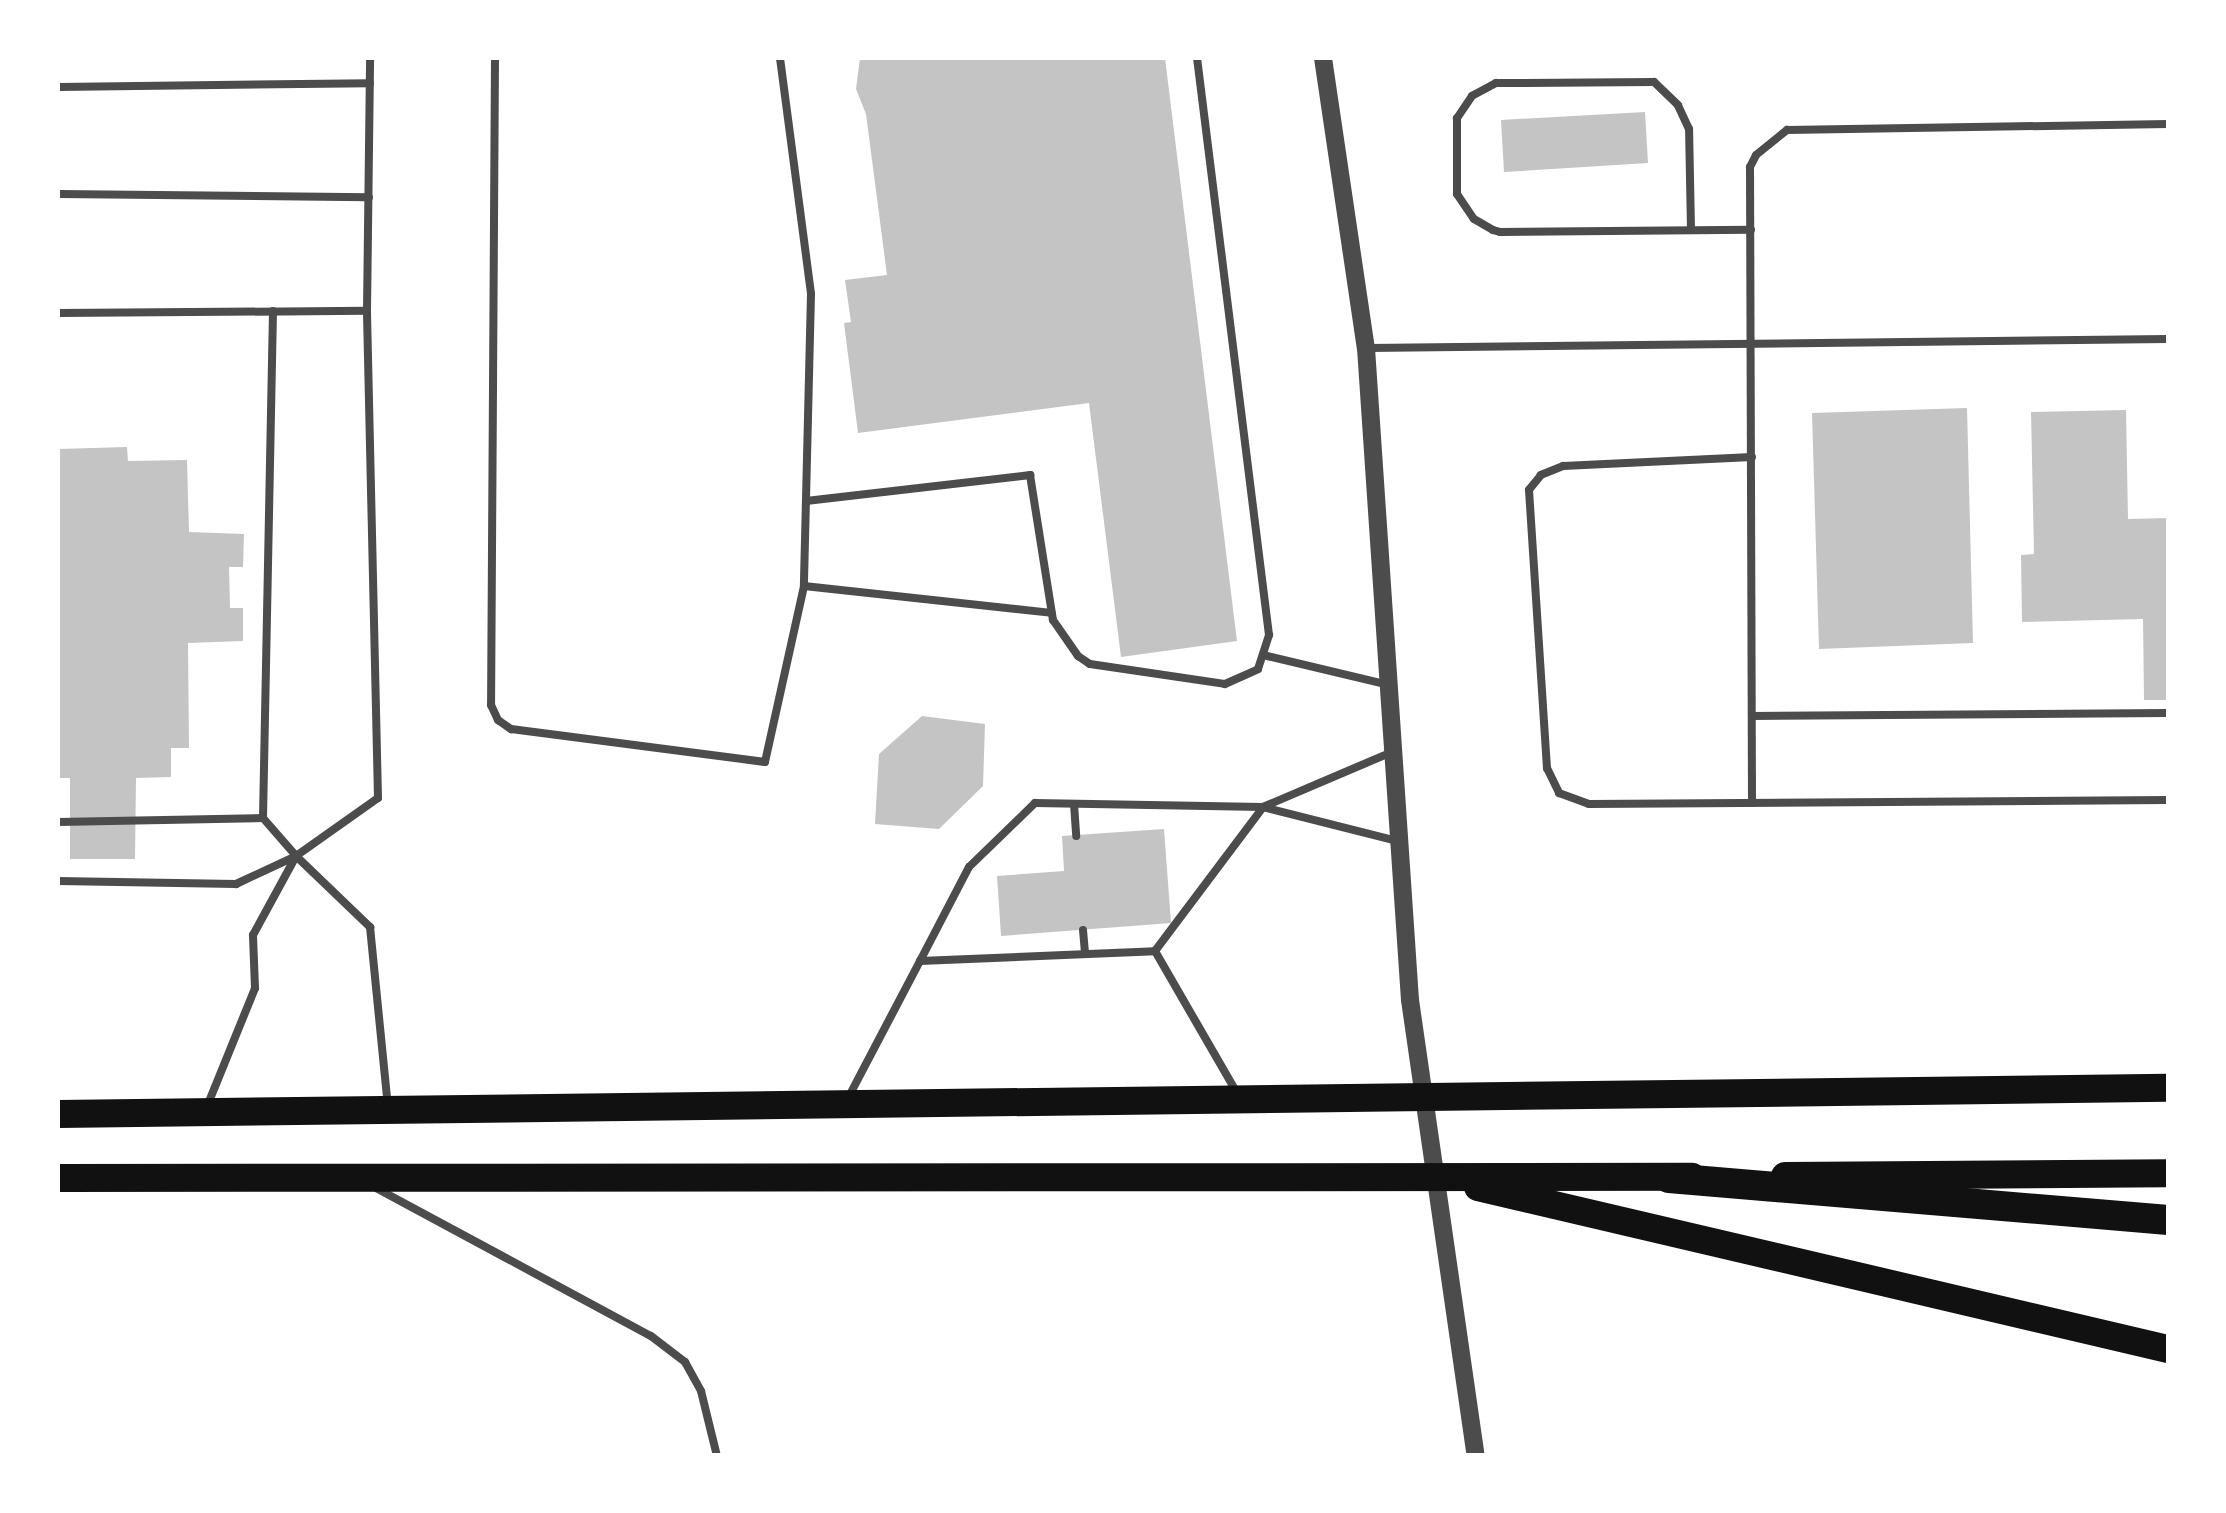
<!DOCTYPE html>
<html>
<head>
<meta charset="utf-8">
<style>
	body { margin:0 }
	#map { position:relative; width:2226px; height:1513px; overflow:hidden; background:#fff; font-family:"Sofia Sans Condensed",sans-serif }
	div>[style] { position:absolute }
	.building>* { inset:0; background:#c4c4c4 }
	.service>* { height:8px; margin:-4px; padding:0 4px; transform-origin:4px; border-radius:4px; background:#4c4c4c }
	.tertiary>* { height:18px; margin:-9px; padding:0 9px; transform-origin:9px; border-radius:9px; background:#4c4c4c }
	.trunk>* { height:28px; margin:-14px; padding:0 14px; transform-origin:14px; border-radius:14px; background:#111 }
	.motorway>* { height:30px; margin:-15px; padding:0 15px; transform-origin:15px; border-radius:15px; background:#111 }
	span { translate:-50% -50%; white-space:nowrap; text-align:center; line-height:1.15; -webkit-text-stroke:10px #fff; paint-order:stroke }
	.frame { position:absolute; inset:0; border:60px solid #fff; pointer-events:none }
</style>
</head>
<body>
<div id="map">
	<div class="building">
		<i style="clip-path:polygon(860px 58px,1165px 58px,1237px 641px,1121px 657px,1089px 403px,858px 433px,844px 323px,851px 322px,845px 280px,887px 275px,866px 114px,856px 89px)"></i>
		<i style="clip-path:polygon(1645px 112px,1648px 163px,1504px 172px,1501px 120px)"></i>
		<i style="clip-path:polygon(1967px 408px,1973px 643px,1819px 649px,1812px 413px)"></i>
		<i style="clip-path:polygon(2126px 410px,2128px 519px,2168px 518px,2168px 700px,2144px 700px,2143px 619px,2022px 622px,2021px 555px,2034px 554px,2031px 412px)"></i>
		<i style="clip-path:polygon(127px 447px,128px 461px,187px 460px,189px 532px,244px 534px,243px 567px,229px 567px,230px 608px,243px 608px,243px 641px,188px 643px,189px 748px,171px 748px,171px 777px,136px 778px,135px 859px,70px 859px,70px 778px,58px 778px,58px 449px)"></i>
		<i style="clip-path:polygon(922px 716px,985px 724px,983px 786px,939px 829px,875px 824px,879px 754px)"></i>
		<i style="clip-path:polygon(1164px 829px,1171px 923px,1001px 936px,997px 876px,1064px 871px,1062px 836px)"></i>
	</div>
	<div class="service">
		<i style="left:495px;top:58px;width:647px;rotate:90.35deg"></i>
		<i style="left:491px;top:705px;width:17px;rotate:65deg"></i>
		<i style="left:498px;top:720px;width:16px;rotate:35deg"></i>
		<i style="left:511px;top:729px;width:256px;rotate:7.4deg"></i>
		<i style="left:765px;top:762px;width:180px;rotate:-77.5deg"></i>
		<i style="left:804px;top:586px;width:249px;rotate:6.2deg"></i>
		<i style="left:780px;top:58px;width:238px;rotate:82.5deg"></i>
		<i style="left:811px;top:294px;width:292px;rotate:91.4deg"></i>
		<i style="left:58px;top:87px;width:312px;rotate:-0.7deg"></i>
		<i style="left:58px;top:194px;width:311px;rotate:0.6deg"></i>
		<i style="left:1691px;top:230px;width:101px;rotate:-91.1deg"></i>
		<i style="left:1689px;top:129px;width:26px;rotate:-115deg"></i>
		<i style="left:1678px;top:105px;width:33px;rotate:-136deg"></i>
		<i style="left:1654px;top:82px;width:158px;rotate:179.6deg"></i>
		<i style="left:1496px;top:83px;width:27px;rotate:152deg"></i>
		<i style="left:1472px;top:96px;width:27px;rotate:124deg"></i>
		<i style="left:1457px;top:118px;width:76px;rotate:90deg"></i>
		<i style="left:1457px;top:194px;width:30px;rotate:56deg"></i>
		<i style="left:1474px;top:219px;width:22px;rotate:30deg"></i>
		<i style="left:1493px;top:230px;width:7px;rotate:16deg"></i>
		<i style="left:1500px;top:232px;width:251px;rotate:-0.5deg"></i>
		<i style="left:273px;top:311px;width:507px;rotate:91.13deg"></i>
		<i style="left:263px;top:818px;width:50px;rotate:49deg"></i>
		<i style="left:58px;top:313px;width:309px;rotate:-0.4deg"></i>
		<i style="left:1368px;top:348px;width:800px;rotate:-0.64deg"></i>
		<i style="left:1752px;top:457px;width:189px;rotate:177.3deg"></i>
		<i style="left:1563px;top:466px;width:24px;rotate:158deg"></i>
		<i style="left:1541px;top:475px;width:19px;rotate:129deg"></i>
		<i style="left:1529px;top:490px;width:279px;rotate:86.3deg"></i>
		<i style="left:1547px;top:768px;width:28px;rotate:64deg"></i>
		<i style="left:1559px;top:793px;width:32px;rotate:20deg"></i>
		<i style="left:1589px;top:804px;width:579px;rotate:-0.4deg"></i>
		<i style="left:806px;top:501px;width:226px;rotate:-6.6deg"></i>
		<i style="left:1030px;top:475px;width:147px;rotate:81deg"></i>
		<i style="left:1053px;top:620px;width:44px;rotate:55.2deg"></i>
		<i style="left:1078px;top:656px;width:14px;rotate:34deg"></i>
		<i style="left:1090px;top:664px;width:136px;rotate:8.4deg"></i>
		<i style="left:1225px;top:684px;width:36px;rotate:-24deg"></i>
		<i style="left:1258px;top:669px;width:36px;rotate:-72deg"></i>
		<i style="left:1269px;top:635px;width:581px;rotate:-97.11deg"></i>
		<i style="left:1267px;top:656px;width:125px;rotate:13.4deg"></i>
		<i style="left:1752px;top:716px;width:416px;rotate:-0.4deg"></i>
		<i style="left:1752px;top:803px;width:636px;rotate:-90.18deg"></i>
		<i style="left:1750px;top:167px;width:13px;rotate:-63deg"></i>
		<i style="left:1756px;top:155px;width:40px;rotate:-39deg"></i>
		<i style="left:1787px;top:130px;width:381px;rotate:-0.9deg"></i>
		<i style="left:1074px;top:804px;width:32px;rotate:86deg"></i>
		<i style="left:58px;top:822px;width:205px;rotate:-1.1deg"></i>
		<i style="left:58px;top:881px;width:178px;rotate:1deg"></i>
		<i style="left:236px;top:884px;width:66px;rotate:-25deg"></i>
		<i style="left:296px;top:856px;width:100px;rotate:-35.3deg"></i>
		<i style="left:378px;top:798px;width:487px;rotate:-91.3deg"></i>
		<i style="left:367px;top:311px;width:253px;rotate:-89.3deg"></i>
		<i style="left:1083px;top:930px;width:24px;rotate:85deg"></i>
		<i style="left:1155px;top:951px;width:180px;rotate:-53.1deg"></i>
		<i style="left:1263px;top:807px;width:140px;rotate:-23.1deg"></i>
		<i style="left:920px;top:961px;width:106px;rotate:-62.5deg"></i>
		<i style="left:969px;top:867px;width:92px;rotate:-44.1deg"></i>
		<i style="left:1035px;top:803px;width:228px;rotate:1deg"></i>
		<i style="left:1263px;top:807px;width:138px;rotate:14.2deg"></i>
		<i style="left:847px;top:1100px;width:157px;rotate:-62.3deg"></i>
		<i style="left:920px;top:961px;width:235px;rotate:-2.4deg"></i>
		<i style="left:1155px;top:951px;width:164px;rotate:60deg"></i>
		<i style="left:208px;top:1104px;width:125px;rotate:-67.9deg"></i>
		<i style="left:255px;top:988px;width:53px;rotate:-92.2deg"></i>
		<i style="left:253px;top:935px;width:90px;rotate:-61.4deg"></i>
		<i style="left:296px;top:856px;width:103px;rotate:43.8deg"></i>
		<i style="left:370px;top:927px;width:180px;rotate:84.3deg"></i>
		<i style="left:376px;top:1188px;width:312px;rotate:28.3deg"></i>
		<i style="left:651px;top:1336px;width:43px;rotate:37.4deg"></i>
		<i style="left:685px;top:1362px;width:33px;rotate:61deg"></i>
		<i style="left:701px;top:1391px;width:67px;rotate:76.2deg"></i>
	</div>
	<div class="tertiary">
		<i style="left:1323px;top:58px;width:293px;rotate:81.6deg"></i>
		<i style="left:1366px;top:348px;width:653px;rotate:86.14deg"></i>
		<i style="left:1410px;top:1000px;width:461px;rotate:81.8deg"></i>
	</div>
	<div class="trunk">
		<i style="left:58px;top:1114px;width:2110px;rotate:-0.71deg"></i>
		<i style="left:1785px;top:1176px;width:383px;rotate:-0.4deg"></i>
		<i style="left:58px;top:1178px;width:1634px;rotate:-0.04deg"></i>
		<i style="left:1478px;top:1187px;width:709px;rotate:13.21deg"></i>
	</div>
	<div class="motorway">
		<i style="left:1669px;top:1178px;width:501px;rotate:4.81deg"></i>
	</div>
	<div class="frame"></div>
</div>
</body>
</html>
